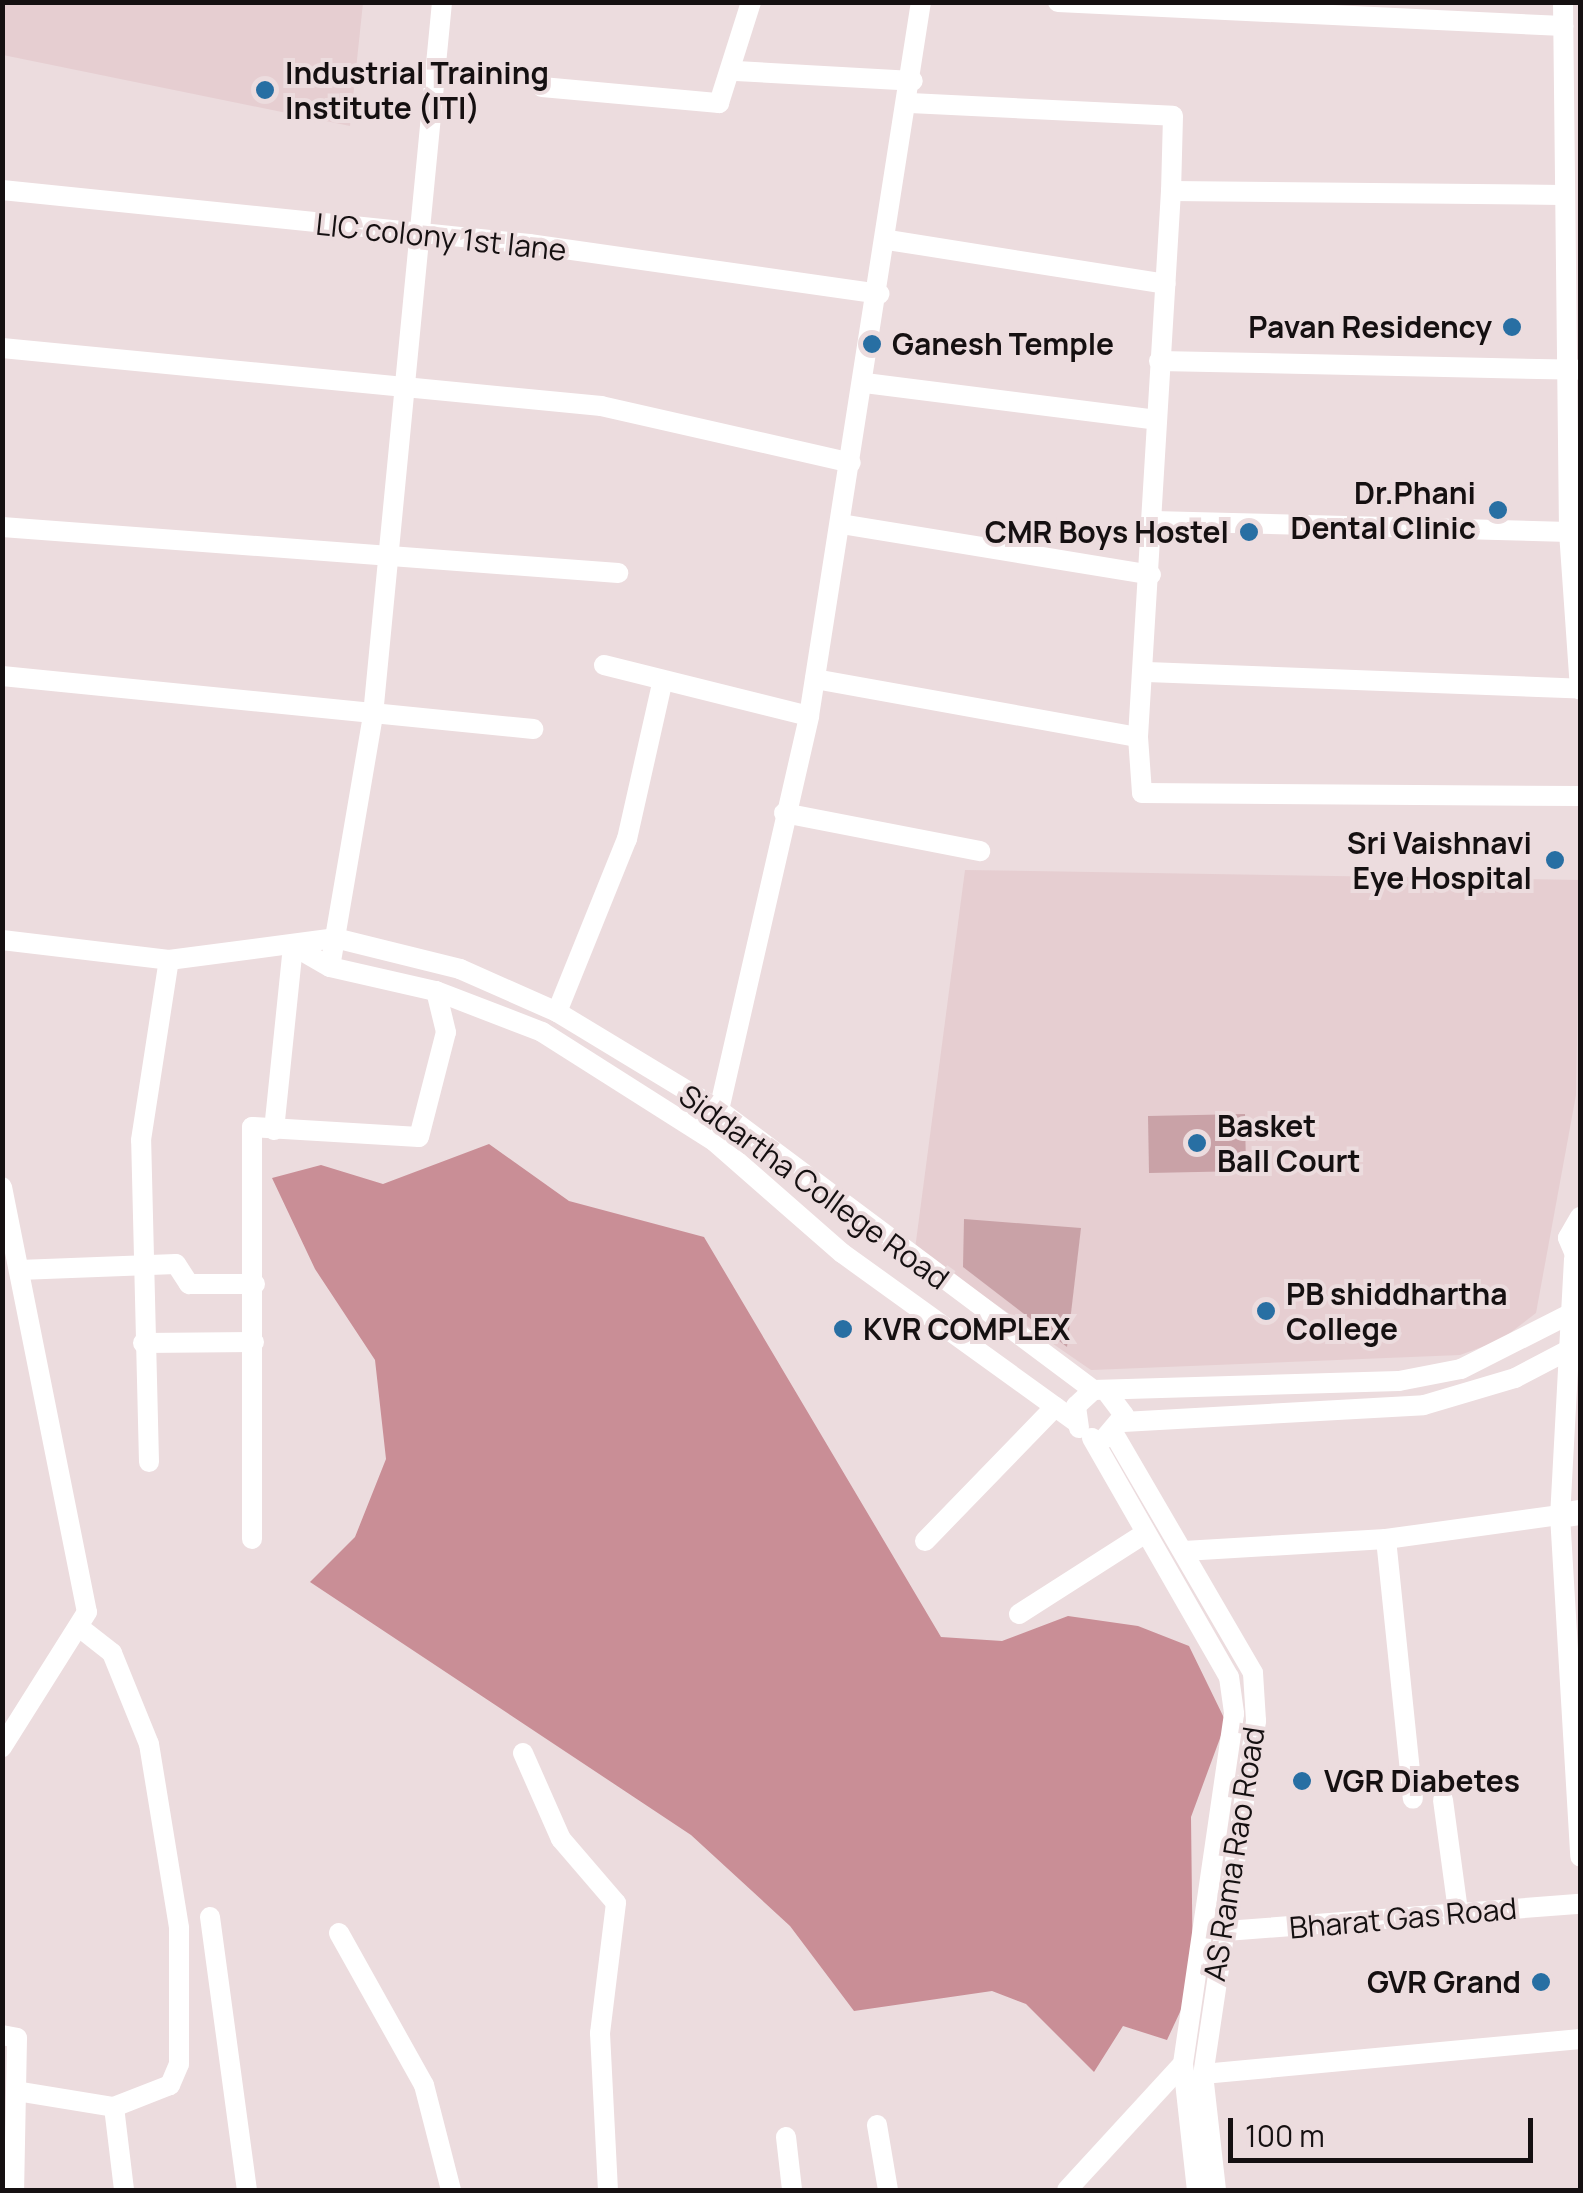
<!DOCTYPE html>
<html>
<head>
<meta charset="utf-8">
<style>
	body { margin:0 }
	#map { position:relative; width:1583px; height:2193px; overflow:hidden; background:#ecdcde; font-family:Manrope,sans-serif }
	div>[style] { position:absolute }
	.built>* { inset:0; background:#e6ced1 }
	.green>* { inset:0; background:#c9a2a7 }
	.forest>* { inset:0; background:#c98e96 }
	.minor>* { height:20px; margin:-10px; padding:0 10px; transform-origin:10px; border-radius:10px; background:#fff }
	.major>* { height:25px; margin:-12.5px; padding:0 12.5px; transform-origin:12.5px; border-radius:12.5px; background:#fff }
	.dots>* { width:28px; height:28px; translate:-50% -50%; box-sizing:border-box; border:5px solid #ecdcde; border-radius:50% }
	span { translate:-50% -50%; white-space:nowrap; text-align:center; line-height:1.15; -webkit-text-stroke:8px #ecdcde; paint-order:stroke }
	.poi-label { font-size:30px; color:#151011; font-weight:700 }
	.left { translate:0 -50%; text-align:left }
	.right { translate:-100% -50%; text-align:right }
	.street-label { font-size:30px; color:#151011 }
	.frame { position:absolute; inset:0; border:5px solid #151011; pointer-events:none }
	.scale { position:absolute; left:1228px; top:2118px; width:305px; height:45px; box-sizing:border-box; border:5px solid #151011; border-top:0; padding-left:12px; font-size:30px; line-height:35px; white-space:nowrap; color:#151011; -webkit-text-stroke:8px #ecdcde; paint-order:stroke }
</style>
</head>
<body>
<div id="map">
	<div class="built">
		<i style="clip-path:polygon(2px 3px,363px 3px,350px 126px,3px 55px)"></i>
		<i style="clip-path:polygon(965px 870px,1580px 880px,1576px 1095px,1536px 1313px,1501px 1340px,1460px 1355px,1091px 1370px,915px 1249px)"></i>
	</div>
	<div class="green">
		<i style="clip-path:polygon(1245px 1114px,1246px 1171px,1149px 1173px,1148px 1116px)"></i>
		<i style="clip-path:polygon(964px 1219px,1081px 1228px,1067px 1347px,963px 1267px)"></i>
	</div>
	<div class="forest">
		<i style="clip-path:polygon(489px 1144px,569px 1201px,704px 1237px,941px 1637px,1002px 1641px,1068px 1616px,1138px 1626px,1189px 1646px,1226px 1722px,1191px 1817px,1193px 1984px,1167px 2040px,1123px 2026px,1094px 2072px,1026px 2004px,992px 1991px,854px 2011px,790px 1926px,691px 1835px,310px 1582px,355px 1537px,386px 1459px,375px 1360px,315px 1269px,272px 1178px,321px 1165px,383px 1184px)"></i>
	</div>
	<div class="minor">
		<i style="left:1058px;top:2px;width:506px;rotate:2.72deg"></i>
		<i style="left:1563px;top:2px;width:530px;rotate:89.35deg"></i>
		<i style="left:1569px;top:532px;width:158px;rotate:86deg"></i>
		<i style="left:736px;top:71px;width:177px;rotate:3.2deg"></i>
		<i style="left:542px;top:87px;width:178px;rotate:5.2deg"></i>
		<i style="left:719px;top:103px;width:106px;rotate:-72.4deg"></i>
		<i style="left:910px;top:103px;width:263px;rotate:2.8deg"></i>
		<i style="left:1173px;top:116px;width:75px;rotate:91.5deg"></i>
		<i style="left:2px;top:190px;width:530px;rotate:5.85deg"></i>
		<i style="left:529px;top:244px;width:354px;rotate:8.1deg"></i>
		<i style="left:1562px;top:195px;width:391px;rotate:-179.4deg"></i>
		<i style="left:1171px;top:191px;width:547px;rotate:93.46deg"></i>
		<i style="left:1138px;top:737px;width:56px;rotate:85.9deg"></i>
		<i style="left:1142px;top:793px;width:438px;rotate:0.4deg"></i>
		<i style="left:888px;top:240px;width:281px;rotate:9deg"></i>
		<i style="left:2px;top:348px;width:602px;rotate:5.53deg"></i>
		<i style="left:601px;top:406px;width:256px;rotate:12.8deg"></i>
		<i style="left:1159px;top:361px;width:421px;rotate:1.2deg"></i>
		<i style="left:865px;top:383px;width:294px;rotate:7.2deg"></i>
		<i style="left:1153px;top:521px;width:416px;rotate:1.5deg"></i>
		<i style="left:841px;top:524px;width:314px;rotate:9.3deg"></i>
		<i style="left:2px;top:527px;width:618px;rotate:4.27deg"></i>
		<i style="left:604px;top:665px;width:211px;rotate:14deg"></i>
		<i style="left:1147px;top:672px;width:433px;rotate:2.2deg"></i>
		<i style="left:2px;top:676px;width:534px;rotate:5.7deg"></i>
		<i style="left:815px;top:679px;width:328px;rotate:10.2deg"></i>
		<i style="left:784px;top:813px;width:200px;rotate:11deg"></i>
		<i style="left:2px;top:940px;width:168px;rotate:6.8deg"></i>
		<i style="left:169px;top:960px;width:167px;rotate:-7.5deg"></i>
		<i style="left:335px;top:938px;width:129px;rotate:13.9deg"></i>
		<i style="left:460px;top:969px;width:106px;rotate:23.9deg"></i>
		<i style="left:557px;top:1012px;width:189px;rotate:31.2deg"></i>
		<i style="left:719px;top:1110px;width:467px;rotate:36.8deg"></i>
		<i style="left:297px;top:948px;width:38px;rotate:30deg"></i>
		<i style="left:330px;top:967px;width:109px;rotate:12.8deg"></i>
		<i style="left:436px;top:991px;width:114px;rotate:21.1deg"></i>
		<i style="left:542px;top:1032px;width:205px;rotate:32.4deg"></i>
		<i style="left:715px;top:1142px;width:169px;rotate:41.2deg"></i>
		<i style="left:842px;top:1253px;width:289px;rotate:35.8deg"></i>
		<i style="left:330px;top:967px;width:256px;rotate:-80.3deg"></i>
		<i style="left:373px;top:715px;width:716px;rotate:-84.47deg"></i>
		<i style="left:557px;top:1012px;width:187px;rotate:-68deg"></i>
		<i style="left:627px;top:839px;width:159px;rotate:-77.3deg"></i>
		<i style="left:719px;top:1110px;width:404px;rotate:-77.1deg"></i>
		<i style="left:809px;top:716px;width:723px;rotate:-81.09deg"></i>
		<i style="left:274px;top:1130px;width:184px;rotate:-84.1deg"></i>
		<i style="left:2px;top:1187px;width:433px;rotate:78.7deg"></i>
		<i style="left:87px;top:1612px;width:160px;rotate:122.2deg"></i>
		<i style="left:1580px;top:1217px;width:24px;rotate:120deg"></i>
		<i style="left:1568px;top:1238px;width:30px;rotate:67deg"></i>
		<i style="left:1574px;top:1259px;width:256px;rotate:93.1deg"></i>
		<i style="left:1560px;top:1515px;width:342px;rotate:86.6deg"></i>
		<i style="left:19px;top:1270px;width:157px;rotate:-2.2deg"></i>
		<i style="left:176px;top:1264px;width:24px;rotate:57deg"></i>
		<i style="left:189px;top:1284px;width:66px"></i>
		<i style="left:143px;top:1343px;width:111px;rotate:-0.5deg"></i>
		<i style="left:1123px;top:1422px;width:301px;rotate:-3.2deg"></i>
		<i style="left:1424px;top:1405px;width:95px;rotate:-16.5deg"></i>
		<i style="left:1515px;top:1378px;width:73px;rotate:-27.6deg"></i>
		<i style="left:1079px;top:1428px;width:22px;rotate:-98deg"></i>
		<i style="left:1076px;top:1406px;width:23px;rotate:-43deg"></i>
		<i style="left:1093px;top:1390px;width:306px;rotate:-1.7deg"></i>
		<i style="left:1399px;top:1381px;width:63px;rotate:-11deg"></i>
		<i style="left:1461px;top:1369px;width:133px;rotate:-26.8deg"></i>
		<i style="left:1114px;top:1434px;width:276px;rotate:59.8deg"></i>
		<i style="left:1253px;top:1673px;width:48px;rotate:86.4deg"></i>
		<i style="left:1256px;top:1721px;width:357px;rotate:98.5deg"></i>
		<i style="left:1203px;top:2074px;width:117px;rotate:83.6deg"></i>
		<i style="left:1092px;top:1438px;width:275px;rotate:60.2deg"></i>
		<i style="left:1229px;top:1677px;width:37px;rotate:82deg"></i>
		<i style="left:1234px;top:1714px;width:354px;rotate:98.3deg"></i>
		<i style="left:1183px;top:2064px;width:127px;rotate:83.7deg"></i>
		<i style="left:1104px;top:1439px;width:31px;rotate:-50deg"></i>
		<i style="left:1124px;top:1415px;width:31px;rotate:-127deg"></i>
		<i style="left:149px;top:1462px;width:322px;rotate:-91.4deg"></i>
		<i style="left:141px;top:1140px;width:182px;rotate:-81.2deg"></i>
		<i style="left:252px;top:1539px;width:412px;rotate:-90deg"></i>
		<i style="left:252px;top:1127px;width:167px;rotate:3.4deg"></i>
		<i style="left:419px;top:1137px;width:108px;rotate:-75.6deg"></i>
		<i style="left:446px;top:1032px;width:42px;rotate:-103.7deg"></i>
		<i style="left:1386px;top:1539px;width:261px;rotate:84.1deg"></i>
		<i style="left:925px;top:1541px;width:187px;rotate:-45.9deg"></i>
		<i style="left:1184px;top:1551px;width:202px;rotate:-3.4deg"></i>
		<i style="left:1386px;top:1539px;width:176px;rotate:-7.9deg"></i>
		<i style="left:1019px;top:1614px;width:148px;rotate:-32.6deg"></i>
		<i style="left:79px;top:1627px;width:42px;rotate:38.2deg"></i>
		<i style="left:112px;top:1653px;width:98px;rotate:67.9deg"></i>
		<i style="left:149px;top:1744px;width:186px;rotate:80.7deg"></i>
		<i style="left:179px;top:1928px;width:136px;rotate:90deg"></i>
		<i style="left:179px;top:2064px;width:23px;rotate:113deg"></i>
		<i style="left:170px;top:2085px;width:60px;rotate:158.6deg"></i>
		<i style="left:523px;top:1753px;width:94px;rotate:66.2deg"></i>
		<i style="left:561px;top:1839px;width:84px;rotate:49.3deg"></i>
		<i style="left:616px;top:1903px;width:131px;rotate:97deg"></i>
		<i style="left:600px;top:2033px;width:157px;rotate:87.1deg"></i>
		<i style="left:1443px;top:1800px;width:112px;rotate:82.3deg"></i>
		<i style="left:210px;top:1917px;width:275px;rotate:82.3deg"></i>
		<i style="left:1226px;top:1931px;width:355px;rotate:-4.4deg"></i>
		<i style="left:339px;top:1933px;width:174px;rotate:60.8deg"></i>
		<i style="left:424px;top:2085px;width:108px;rotate:75.6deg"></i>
		<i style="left:2px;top:2035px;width:15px;rotate:11deg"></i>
		<i style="left:17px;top:2038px;width:152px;rotate:91.1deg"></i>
		<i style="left:1203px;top:2074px;width:379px;rotate:-5.3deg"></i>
		<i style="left:16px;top:2091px;width:99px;rotate:9.3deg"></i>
		<i style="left:114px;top:2107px;width:84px;rotate:83.1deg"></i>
		<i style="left:877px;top:2125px;width:66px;rotate:80.4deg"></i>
		<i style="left:786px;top:2137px;width:53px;rotate:83.5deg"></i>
		<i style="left:1067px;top:2190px;width:171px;rotate:-47.4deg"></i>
	</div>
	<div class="major">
		<i style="left:1560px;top:1515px;width:20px;rotate:-9deg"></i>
	</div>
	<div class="dots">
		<i style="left:265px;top:90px;background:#286fa3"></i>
		<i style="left:1512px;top:327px;background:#286fa3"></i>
		<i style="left:872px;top:344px;background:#286fa3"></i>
		<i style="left:1498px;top:510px;background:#286fa3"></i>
		<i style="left:1249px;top:532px;background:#286fa3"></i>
		<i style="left:1555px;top:860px;background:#286fa3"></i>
		<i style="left:1197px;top:1143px;background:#286fa3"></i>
		<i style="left:1266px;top:1311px;background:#286fa3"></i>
		<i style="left:843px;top:1329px;background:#286fa3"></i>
		<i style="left:1302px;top:1781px;background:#286fa3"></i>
		<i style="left:1541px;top:1982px;background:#286fa3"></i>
	</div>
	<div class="poi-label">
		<span class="left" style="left:285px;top:90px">Industrial Training<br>Institute (ITI)</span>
		<span class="right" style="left:1492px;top:327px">Pavan Residency</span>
		<span class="left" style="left:892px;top:344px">Ganesh Temple</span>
		<span class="right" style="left:1476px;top:510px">Dr.Phani<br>Dental Clinic</span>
		<span class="right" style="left:1229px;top:532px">CMR Boys Hostel</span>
		<span class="right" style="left:1532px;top:860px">Sri Vaishnavi<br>Eye Hospital</span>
		<span class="left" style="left:1217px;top:1143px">Basket<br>Ball Court</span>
		<span class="left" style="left:1286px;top:1311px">PB shiddhartha<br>College</span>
		<span class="left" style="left:863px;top:1329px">KVR COMPLEX</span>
		<span class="left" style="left:1324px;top:1781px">VGR Diabetes</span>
		<span class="right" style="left:1521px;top:1982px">GVR Grand</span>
	</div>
	<div class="street-label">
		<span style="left:441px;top:237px;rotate:6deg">LIC colony 1st lane</span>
		<span style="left:814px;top:1187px;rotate:36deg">Siddartha College Road</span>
		<span style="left:1234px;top:1854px;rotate:-81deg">AS Rama Rao Road</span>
		<span style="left:1403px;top:1918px;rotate:-5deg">Bharat Gas Road</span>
	</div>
	<div class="frame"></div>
	<div class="scale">100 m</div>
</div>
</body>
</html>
